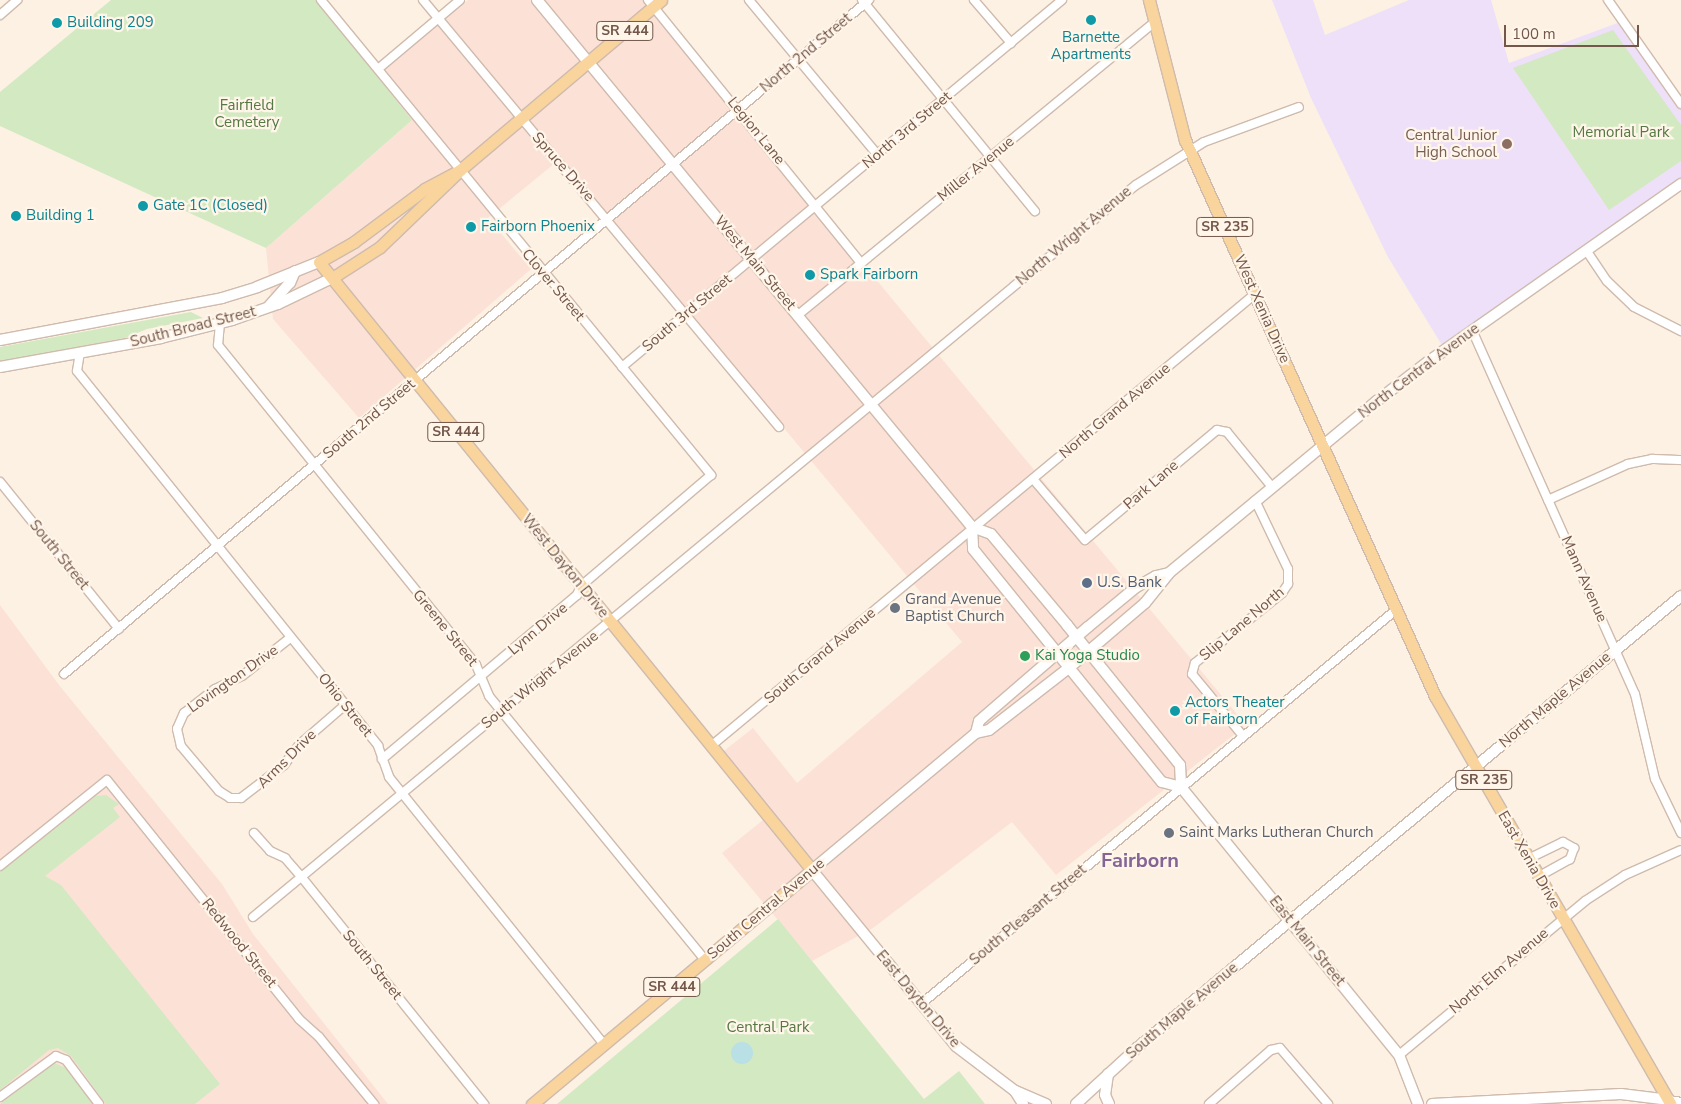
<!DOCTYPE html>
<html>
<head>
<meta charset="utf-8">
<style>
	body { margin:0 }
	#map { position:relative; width:1681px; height:1104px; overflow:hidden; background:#fcf1e3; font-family:"Nunito Sans",sans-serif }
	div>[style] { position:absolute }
	.commercial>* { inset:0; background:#fce1d7 }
	.education>* { inset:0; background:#eee0f8 }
	.green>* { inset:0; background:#d3e9c2 }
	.water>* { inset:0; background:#b8e0e5 }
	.round { border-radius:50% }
	.roads { filter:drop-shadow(1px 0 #cfbbad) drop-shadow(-1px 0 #cfbbad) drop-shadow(0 1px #cfbbad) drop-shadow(0 -1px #cfbbad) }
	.street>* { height:8px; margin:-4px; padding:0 4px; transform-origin:4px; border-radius:4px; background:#fff }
	.secondary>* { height:10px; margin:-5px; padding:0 5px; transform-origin:5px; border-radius:5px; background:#fff }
	.primary>* { height:11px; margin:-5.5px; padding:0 5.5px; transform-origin:5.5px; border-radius:5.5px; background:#f9d49d }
	.dots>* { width:14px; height:14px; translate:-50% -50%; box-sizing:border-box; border:2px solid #fff5e9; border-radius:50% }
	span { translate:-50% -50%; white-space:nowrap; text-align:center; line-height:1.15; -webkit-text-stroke:4.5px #fff5e9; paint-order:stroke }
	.shield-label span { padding:1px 4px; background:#fff5e9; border:1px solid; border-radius:4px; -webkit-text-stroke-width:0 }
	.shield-label { font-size:14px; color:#73574a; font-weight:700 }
	.culture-label { font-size:15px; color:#0d838f }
	.left { translate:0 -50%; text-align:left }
	.street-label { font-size:15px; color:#73574a }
	.park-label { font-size:15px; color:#547842 }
	.education-label { font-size:15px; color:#785e54 }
	.right { translate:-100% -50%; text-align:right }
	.service-label { font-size:15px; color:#4e5e75 }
	.worship-label { font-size:15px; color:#5b616d }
	.leisure-label { font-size:15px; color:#27864d }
	.district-label { font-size:20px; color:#846596; font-weight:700 }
	.scale { position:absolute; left:1504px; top:25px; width:135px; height:22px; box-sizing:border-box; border:2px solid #73574a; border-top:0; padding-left:6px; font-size:15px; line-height:18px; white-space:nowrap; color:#73574a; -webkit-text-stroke:4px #fff5e9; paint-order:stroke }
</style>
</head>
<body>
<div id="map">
	<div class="commercial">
		<i style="clip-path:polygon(468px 0,644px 0,1246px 725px,1056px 875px,1012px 822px,873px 928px,812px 961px,722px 853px,763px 820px,715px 758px,753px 728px,797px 783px,962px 642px,560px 159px,488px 218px,531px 269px,359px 418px,273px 319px,266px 248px,412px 120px,377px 75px)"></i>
		<i style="clip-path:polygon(0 605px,59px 685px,222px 884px,253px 934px,388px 1104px,0 1104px)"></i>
	</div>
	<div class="education">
		<i style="clip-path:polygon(1272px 0,1313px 0,1325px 35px,1409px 0,1491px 0,1509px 63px,1623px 21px,1681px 103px,1681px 184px,1445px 350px,1388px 257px,1311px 98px)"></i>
	</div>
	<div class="green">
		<i style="clip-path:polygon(111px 0,317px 0,412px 120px,266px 248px,0 126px,0 92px)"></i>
		<i style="clip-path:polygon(1613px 30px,1681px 125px,1681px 161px,1609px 210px,1513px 68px)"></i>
		<i style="clip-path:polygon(191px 312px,203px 318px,147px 329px,125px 338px,0 362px,0 347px)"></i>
		<i style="clip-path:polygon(106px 795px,119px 804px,113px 808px,120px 817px,45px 876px,61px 885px,220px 1084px,195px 1104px,106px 1104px,71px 1056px,58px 1048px,49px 1050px,0 1090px,0 872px,96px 796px)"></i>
		<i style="clip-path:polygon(778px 919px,924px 1099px,959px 1071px,985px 1104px,557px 1104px)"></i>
		<i style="clip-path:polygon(54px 1063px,66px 1068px,93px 1104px,0 1104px)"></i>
	</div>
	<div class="water">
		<i class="round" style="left:731px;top:1042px;width:22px;height:22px"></i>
	</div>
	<div class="roads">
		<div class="street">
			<i style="left:321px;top:0;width:615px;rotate:50.61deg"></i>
			<i style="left:711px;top:475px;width:171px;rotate:139.5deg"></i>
			<i style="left:581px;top:586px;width:10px;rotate:114deg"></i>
			<i style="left:577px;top:595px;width:255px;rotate:139.9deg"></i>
			<i style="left:423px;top:0;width:556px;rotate:50.18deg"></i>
			<i style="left:648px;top:0;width:338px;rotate:51deg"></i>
			<i style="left:749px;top:0;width:200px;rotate:50.3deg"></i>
			<i style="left:862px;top:0;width:273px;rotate:50.7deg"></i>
			<i style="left:974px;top:0;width:57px;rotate:49.3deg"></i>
			<i style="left:1608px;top:0;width:127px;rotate:54.9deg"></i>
			<i style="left:0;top:15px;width:23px;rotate:-41deg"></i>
			<i style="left:378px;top:69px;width:107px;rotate:-40.1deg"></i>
			<i style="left:1586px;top:250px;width:37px;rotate:56deg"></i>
			<i style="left:1607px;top:281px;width:37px;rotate:44deg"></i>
			<i style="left:1634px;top:307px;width:53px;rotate:27.1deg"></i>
			<i style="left:798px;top:315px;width:460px;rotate:-39.4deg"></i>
			<i style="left:220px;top:323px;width:22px;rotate:95deg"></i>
			<i style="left:218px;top:345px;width:411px;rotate:51.1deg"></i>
			<i style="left:476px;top:665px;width:34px;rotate:67deg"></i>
			<i style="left:489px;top:696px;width:341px;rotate:50.7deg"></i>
			<i style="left:1472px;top:330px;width:399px;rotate:65.9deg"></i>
			<i style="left:1635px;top:694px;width:87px;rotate:76.8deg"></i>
			<i style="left:1655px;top:779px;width:60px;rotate:64.3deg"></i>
			<i style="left:80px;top:352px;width:19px;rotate:99deg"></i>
			<i style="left:77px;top:371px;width:481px;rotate:51.2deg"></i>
			<i style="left:378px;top:746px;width:33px;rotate:70deg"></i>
			<i style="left:389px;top:777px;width:343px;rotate:51.2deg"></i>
			<i style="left:622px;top:367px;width:573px;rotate:-39.83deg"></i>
			<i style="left:1033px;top:479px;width:80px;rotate:49.6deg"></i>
			<i style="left:1085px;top:540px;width:172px;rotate:-39.8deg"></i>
			<i style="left:1217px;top:430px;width:10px;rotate:11deg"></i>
			<i style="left:1227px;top:432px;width:71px;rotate:50.7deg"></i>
			<i style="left:0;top:482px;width:189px;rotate:51deg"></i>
			<i style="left:1548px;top:500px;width:88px;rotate:-24.2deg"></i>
			<i style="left:1628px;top:464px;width:25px;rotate:-12deg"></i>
			<i style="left:1652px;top:459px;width:29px;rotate:2deg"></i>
			<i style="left:290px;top:638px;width:61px;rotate:141.6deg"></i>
			<i style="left:242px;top:676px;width:30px;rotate:154deg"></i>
			<i style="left:215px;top:689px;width:39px;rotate:142deg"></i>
			<i style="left:184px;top:713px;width:17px;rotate:114deg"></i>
			<i style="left:177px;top:729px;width:17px;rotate:77deg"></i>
			<i style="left:181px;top:746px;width:59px;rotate:49.8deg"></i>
			<i style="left:219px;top:791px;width:13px;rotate:32deg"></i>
			<i style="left:230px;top:798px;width:11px"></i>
			<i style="left:241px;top:798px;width:54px;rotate:-37.5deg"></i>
			<i style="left:284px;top:765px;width:26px;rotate:-53deg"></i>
			<i style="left:300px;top:744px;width:60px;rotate:-40.9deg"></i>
			<i style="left:64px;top:674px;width:1050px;rotate:-39.94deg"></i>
			<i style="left:1243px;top:736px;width:80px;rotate:-129.4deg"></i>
			<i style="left:1192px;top:674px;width:11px;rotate:-75deg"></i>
			<i style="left:1195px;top:663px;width:112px;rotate:-38.8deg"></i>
			<i style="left:1282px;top:593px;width:11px;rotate:-56deg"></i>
			<i style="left:1288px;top:584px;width:15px;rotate:-90deg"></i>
			<i style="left:1288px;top:569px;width:76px;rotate:-115.6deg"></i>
			<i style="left:711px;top:746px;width:707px;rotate:-39.72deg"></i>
			<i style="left:254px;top:833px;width:24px;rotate:48deg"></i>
			<i style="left:270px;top:851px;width:17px;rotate:25deg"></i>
			<i style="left:285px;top:858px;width:23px;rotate:49deg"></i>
			<i style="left:300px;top:875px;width:294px;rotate:51.2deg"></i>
			<i style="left:1528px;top:859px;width:39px;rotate:-26deg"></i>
			<i style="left:1563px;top:842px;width:13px;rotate:29deg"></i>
			<i style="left:1574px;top:848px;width:12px;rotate:110deg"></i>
			<i style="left:1570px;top:859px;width:37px;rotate:151deg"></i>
			<i style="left:0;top:866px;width:137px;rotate:-38.8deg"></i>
			<i style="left:107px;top:780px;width:307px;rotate:51.2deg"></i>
			<i style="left:299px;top:1019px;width:27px;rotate:42deg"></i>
			<i style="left:319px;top:1037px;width:87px;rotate:50.6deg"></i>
			<i style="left:253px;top:917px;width:1147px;rotate:-39.66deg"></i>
			<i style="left:1136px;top:185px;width:80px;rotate:-32.3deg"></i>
			<i style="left:1204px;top:142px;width:101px;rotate:-20.2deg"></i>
			<i style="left:921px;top:1004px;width:619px;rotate:-39.69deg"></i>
			<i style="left:1399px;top:1055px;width:241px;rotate:-39.6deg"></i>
			<i style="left:1585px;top:901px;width:48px;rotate:-33deg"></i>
			<i style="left:1625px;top:875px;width:61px;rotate:-24.1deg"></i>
			<i style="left:0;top:1097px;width:69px;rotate:-36.2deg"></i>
			<i style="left:56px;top:1056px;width:11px;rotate:22deg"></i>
			<i style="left:66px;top:1060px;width:55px;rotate:53.1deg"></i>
			<i style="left:1670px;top:1100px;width:11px;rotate:10deg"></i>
			<i style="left:1209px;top:1104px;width:82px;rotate:-41.1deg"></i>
			<i style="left:1271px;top:1050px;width:9px;rotate:-13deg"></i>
			<i style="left:1280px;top:1048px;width:74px;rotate:49.4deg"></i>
		</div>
		<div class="secondary">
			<i style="left:537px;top:0;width:683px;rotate:50.46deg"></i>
			<i style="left:972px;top:527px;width:20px;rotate:20deg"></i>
			<i style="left:991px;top:534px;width:119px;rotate:50.1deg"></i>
			<i style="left:1067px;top:625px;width:180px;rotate:51.1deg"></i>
			<i style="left:1180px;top:765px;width:22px;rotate:87deg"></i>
			<i style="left:269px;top:306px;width:31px;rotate:-48deg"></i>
			<i style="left:290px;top:283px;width:13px;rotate:-67deg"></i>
			<i style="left:0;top:340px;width:226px;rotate:-10.7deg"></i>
			<i style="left:222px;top:298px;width:37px;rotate:-17deg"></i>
			<i style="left:257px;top:287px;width:67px;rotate:-22deg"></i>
			<i style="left:0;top:367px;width:164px;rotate:-10.2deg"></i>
			<i style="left:161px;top:338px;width:73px;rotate:-14.2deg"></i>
			<i style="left:232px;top:320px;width:49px;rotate:-19.2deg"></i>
			<i style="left:278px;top:304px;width:60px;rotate:-25.7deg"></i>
			<i style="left:972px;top:527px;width:22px;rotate:87deg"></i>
			<i style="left:973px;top:549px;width:300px;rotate:51deg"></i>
			<i style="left:1162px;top:782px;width:20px;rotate:15deg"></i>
			<i style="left:1181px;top:787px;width:345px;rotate:50.9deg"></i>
			<i style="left:1399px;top:1055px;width:53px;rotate:68.8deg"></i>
			<i style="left:976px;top:733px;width:12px;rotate:-76deg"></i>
			<i style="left:979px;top:721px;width:144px;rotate:-40.8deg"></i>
			<i style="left:1088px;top:627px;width:61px;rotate:-39.7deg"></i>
			<i style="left:1135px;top:588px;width:24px;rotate:-30deg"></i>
			<i style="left:1156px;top:576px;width:13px;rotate:-13deg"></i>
			<i style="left:1108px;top:1074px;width:21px;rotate:98deg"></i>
			<i style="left:1105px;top:1095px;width:10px;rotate:66deg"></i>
			<i style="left:1015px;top:1091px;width:15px;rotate:58deg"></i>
			<i style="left:1046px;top:1104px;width:34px;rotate:-157deg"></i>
			<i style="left:1015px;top:1091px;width:74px;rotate:-142.7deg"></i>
			<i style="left:956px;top:1046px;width:227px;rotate:-129.3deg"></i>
			<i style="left:812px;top:870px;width:214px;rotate:-39.9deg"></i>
			<i style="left:976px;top:733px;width:13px;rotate:-13deg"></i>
			<i style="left:989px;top:730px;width:103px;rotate:-37.9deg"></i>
			<i style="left:1070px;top:667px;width:99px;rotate:-40.5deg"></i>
			<i style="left:1145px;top:603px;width:38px;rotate:-51deg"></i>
			<i style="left:1169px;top:573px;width:270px;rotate:-39.6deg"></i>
			<i style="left:1377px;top:401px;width:66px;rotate:-37.6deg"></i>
			<i style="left:1429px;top:361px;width:308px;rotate:-35.1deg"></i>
			<i style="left:1076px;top:1104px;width:84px;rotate:-42.6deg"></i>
			<i style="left:1138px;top:1047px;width:706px;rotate:-39.71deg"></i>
			<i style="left:1432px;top:1104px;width:189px;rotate:-3deg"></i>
			<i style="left:1621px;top:1094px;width:49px;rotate:7deg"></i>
		</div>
		<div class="primary">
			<i style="left:1149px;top:0;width:145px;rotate:75.6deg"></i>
			<i style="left:1185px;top:140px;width:610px;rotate:65.79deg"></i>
			<i style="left:1435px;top:696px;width:471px;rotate:60deg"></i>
			<i style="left:460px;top:170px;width:40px;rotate:152deg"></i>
			<i style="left:425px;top:189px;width:89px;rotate:143.3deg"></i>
			<i style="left:354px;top:242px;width:40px;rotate:150.3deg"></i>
			<i style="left:319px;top:262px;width:783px;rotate:50.96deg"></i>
			<i style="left:812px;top:870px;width:365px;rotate:140.1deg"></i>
			<i style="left:332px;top:278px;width:57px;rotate:-32.9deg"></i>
			<i style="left:380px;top:247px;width:111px;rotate:-43.9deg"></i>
			<i style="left:460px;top:170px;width:263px;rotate:-40.2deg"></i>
		</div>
	</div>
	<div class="dots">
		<i style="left:1091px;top:20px;background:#0f9aa8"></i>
		<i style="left:57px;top:23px;background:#0f9aa8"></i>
		<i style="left:1507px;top:144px;background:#8d6e63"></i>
		<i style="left:143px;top:206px;background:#0f9aa8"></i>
		<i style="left:16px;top:216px;background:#0f9aa8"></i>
		<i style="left:471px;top:227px;background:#0f9aa8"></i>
		<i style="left:810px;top:275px;background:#0f9aa8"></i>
		<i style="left:1087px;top:583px;background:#5c6f8a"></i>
		<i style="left:895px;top:608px;background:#6b7280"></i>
		<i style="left:1025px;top:656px;background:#2e9e5b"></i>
		<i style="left:1175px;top:711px;background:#0f9aa8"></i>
		<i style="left:1169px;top:833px;background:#6b7280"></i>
	</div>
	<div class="shield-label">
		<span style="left:625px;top:31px">SR 444</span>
		<span style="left:1225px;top:227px">SR 235</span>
		<span style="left:456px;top:432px">SR 444</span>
		<span style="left:1484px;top:780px">SR 235</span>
		<span style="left:672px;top:987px">SR 444</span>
	</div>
	<div class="culture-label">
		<span class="left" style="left:67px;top:23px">Building 209</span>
		<span style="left:1091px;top:46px">Barnette<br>Apartments</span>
		<span class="left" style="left:153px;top:206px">Gate 1C (Closed)</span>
		<span class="left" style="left:26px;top:216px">Building 1</span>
		<span class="left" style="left:481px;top:227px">Fairborn Phoenix</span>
		<span class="left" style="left:820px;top:275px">Spark Fairborn</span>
		<span class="left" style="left:1185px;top:711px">Actors Theater<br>of Fairborn</span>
	</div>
	<div class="street-label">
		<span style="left:806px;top:53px;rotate:-40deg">North 2nd Street</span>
		<span style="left:907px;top:130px;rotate:-40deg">North 3rd Street</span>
		<span style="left:756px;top:131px;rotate:51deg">Legion Lane</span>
		<span style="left:563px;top:167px;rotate:49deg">Spruce Drive</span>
		<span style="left:976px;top:169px;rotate:-39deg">Miller Avenue</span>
		<span style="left:1074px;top:236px;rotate:-40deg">North Wright Avenue</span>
		<span style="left:755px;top:263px;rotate:50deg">West Main Street</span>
		<span style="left:553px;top:285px;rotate:50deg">Clover Street</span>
		<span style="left:1262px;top:309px;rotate:66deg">West Xenia Drive</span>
		<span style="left:687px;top:313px;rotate:-40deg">South 3rd Street</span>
		<span style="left:193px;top:327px;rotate:-14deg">South Broad Street</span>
		<span style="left:1419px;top:371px;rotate:-37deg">North Central Avenue</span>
		<span style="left:1115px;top:411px;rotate:-40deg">North Grand Avenue</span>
		<span style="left:369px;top:419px;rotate:-40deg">South 2nd Street</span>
		<span style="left:1151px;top:485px;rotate:-41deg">Park Lane</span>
		<span style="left:59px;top:555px;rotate:51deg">South Street</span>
		<span style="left:565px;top:566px;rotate:51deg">West Dayton Drive</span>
		<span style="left:1584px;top:579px;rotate:66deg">Mann Avenue</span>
		<span style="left:1242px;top:624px;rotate:-40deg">Slip Lane North</span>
		<span style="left:445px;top:628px;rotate:51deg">Greene Street</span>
		<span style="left:538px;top:629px;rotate:-40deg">Lynn Drive</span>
		<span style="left:820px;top:656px;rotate:-40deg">South Grand Avenue</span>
		<span style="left:233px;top:679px;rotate:-35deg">Lovington Drive</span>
		<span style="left:540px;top:680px;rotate:-39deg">South Wright Avenue</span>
		<span style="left:1555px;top:700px;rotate:-40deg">North Maple Avenue</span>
		<span style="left:345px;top:705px;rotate:51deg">Ohio Street</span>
		<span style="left:287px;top:759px;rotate:-45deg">Arms Drive</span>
		<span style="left:1529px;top:860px;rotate:60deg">East Xenia Drive</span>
		<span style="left:766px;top:909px;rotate:-40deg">South Central Avenue</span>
		<span style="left:1028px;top:915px;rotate:-40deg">South Pleasant Street</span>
		<span style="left:1307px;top:941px;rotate:51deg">East Main Street</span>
		<span style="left:239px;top:943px;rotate:51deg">Redwood Street</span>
		<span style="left:372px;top:965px;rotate:51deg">South Street</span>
		<span style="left:1499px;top:971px;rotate:-40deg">North Elm Avenue</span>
		<span style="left:918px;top:999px;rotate:50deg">East Dayton Drive</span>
		<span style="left:1182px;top:1011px;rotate:-40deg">South Maple Avenue</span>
	</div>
	<div class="park-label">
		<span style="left:247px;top:114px">Fairfield<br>Cemetery</span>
		<span style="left:1621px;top:133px">Memorial Park</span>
		<span style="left:768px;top:1028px">Central Park</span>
	</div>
	<div class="education-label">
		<span class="right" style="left:1497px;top:144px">Central Junior<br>High School</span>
	</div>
	<div class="service-label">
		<span class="left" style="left:1097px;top:583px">U.S. Bank</span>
	</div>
	<div class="worship-label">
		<span class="left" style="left:905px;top:608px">Grand Avenue<br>Baptist Church</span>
		<span class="left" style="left:1179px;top:833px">Saint Marks Lutheran Church</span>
	</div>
	<div class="leisure-label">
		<span class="left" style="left:1035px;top:656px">Kai Yoga Studio</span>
	</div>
	<div class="district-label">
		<span style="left:1140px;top:860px">Fairborn</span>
	</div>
	<div class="scale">100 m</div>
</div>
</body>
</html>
